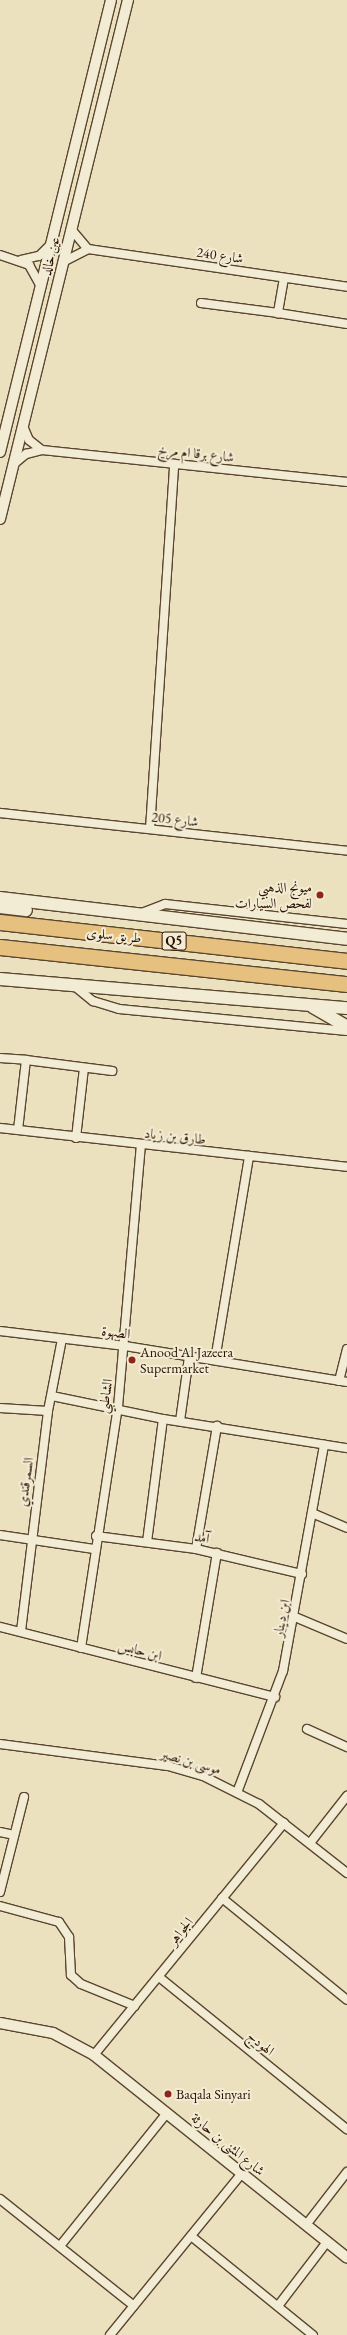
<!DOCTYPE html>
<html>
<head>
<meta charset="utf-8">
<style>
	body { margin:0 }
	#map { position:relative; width:347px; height:2335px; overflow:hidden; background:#ece1be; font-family:"EB Garamond",Amiri,serif }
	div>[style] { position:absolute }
	.roads { filter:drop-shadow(1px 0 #5a4630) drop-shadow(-1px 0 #5a4630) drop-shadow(0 1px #5a4630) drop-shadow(0 -1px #5a4630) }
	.minor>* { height:8px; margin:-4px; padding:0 4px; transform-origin:4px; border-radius:4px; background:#f3ecd5 }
	.tertiary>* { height:10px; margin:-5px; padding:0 5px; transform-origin:5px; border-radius:5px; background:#f3ecd5 }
	.secondary>* { height:12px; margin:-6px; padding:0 6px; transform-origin:6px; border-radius:6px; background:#f3ecd5 }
	.motorway>* { height:15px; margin:-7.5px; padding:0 7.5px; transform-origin:7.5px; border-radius:7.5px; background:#e6c07f }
	.dots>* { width:11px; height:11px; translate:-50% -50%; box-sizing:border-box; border:2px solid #f3ecd5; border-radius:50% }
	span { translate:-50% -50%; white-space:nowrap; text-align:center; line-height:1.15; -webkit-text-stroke:4px #f3ecd5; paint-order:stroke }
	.shield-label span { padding:1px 3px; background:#f3ecd5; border:1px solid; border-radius:3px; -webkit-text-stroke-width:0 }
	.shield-label { font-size:13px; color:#2a1200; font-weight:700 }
	.street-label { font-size:14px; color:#2a1200 }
	.poi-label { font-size:14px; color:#2a1200 }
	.right { translate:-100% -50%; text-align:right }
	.left { translate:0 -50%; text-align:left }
</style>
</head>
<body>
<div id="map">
	<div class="roads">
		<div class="minor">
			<i style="left:71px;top:229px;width:26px;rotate:50deg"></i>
			<i style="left:0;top:255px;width:31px;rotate:19deg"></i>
			<i style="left:29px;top:265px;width:25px;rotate:61deg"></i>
			<i style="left:21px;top:260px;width:18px;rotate:-13deg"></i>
			<i style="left:39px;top:256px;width:17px;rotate:-45deg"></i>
			<i style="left:63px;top:262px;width:28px;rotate:-27deg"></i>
			<i style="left:88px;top:249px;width:262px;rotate:8.3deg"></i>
			<i style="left:284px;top:278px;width:36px;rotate:100deg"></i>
			<i style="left:278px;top:313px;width:70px;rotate:9.1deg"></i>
			<i style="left:201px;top:303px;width:78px;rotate:7.4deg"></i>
			<i style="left:23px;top:426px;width:15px;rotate:67deg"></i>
			<i style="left:29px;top:440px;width:16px;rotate:38deg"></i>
			<i style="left:14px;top:464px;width:16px;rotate:-40deg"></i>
			<i style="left:26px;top:454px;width:16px;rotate:-14deg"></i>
			<i style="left:42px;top:450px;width:307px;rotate:6deg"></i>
			<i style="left:0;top:813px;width:349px;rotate:6.2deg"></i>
			<i style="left:150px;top:829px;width:366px;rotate:-86.2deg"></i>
			<i style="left:139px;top:914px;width:28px;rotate:-21deg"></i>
			<i style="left:165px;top:904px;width:183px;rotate:6.3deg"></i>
			<i style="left:73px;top:985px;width:26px;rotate:39deg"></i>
			<i style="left:93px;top:1001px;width:27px;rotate:17deg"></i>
			<i style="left:119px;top:1009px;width:229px;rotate:5.5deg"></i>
			<i style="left:0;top:1058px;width:26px;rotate:4deg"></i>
			<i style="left:0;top:1128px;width:349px;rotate:6.4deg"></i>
			<i style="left:18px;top:1130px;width:70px;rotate:-83.5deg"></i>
			<i style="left:26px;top:1060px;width:87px;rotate:7.3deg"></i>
			<i style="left:76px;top:1138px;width:70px;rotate:-83.5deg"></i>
			<i style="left:0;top:1331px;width:126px;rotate:6.8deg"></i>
			<i style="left:125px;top:1346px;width:225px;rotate:9.2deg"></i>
			<i style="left:215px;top:1360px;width:207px;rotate:-80.5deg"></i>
			<i style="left:339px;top:1381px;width:33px;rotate:-76deg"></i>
			<i style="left:52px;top:1396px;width:113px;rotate:11.7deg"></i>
			<i style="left:163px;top:1419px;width:186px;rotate:9deg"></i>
			<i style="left:0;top:1408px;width:48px;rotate:3.6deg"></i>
			<i style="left:180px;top:1421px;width:65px;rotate:-82deg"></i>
			<i style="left:312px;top:1513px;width:38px;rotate:23deg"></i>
			<i style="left:0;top:1535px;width:95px;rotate:8.5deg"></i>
			<i style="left:96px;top:1536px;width:101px;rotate:7.4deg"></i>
			<i style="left:196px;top:1549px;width:109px;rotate:13.3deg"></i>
			<i style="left:147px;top:1542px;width:124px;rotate:-82.6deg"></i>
			<i style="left:196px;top:1549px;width:125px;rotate:-80.3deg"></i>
			<i style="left:295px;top:1617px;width:56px;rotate:22.9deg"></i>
			<i style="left:0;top:1627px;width:284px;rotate:14.3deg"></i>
			<i style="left:21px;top:1631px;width:222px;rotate:-83deg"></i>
			<i style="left:48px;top:1411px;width:73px;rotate:-79deg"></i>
			<i style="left:81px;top:1648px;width:244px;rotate:-81.3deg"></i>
			<i style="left:118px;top:1407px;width:262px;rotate:-85deg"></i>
			<i style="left:196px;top:1678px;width:127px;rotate:-80.5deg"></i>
			<i style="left:307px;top:1729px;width:44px;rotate:24.2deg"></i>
			<i style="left:0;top:1744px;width:169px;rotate:7.5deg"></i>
			<i style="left:168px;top:1766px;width:36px;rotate:16deg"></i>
			<i style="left:203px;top:1776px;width:63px;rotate:26.6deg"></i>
			<i style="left:259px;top:1804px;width:112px;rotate:38.1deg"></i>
			<i style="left:238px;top:1790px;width:127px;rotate:-69.3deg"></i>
			<i style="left:283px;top:1671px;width:230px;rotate:-79.7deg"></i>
			<i style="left:0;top:1832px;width:14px;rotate:12deg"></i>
			<i style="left:310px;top:1843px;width:60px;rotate:-51.8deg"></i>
			<i style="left:0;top:1892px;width:98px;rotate:-75.8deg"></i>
			<i style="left:222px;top:1898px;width:161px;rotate:39.2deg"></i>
			<i style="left:0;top:1906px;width:61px;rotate:15.2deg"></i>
			<i style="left:59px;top:1922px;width:18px;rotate:56deg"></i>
			<i style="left:69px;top:1937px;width:38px;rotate:87deg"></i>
			<i style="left:71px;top:1975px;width:13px;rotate:42deg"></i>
			<i style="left:81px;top:1984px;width:58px;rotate:22.2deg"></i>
			<i style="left:159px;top:1977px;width:242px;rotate:39deg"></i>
			<i style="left:94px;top:2055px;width:300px;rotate:-50.7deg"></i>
			<i style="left:0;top:2199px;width:171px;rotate:38.6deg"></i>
			<i style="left:306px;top:2225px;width:67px;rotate:-52.3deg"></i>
			<i style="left:191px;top:2236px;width:157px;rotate:39.1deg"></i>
			<i style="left:60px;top:2246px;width:171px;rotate:-51.2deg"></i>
			<i style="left:278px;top:2306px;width:81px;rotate:-52.6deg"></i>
			<i style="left:110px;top:2335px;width:209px;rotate:-50.8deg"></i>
		</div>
		<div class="tertiary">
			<i style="left:0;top:452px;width:465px;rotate:-76.2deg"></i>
			<i style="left:0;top:519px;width:535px;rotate:-76.15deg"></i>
			<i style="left:0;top:2023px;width:54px;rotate:10.7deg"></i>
			<i style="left:53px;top:2033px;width:47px;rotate:28.2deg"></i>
			<i style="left:94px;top:2055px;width:324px;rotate:38.7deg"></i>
		</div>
		<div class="secondary">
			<i style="left:0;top:898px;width:349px;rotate:6.7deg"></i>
			<i style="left:0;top:907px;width:26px;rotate:7deg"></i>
			<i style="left:0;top:979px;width:348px;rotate:4.8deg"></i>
			<i style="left:313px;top:1007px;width:39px;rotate:30deg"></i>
		</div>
		<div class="motorway">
			<i style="left:0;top:922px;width:349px;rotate:6.4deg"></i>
			<i style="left:0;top:947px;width:349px;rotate:6.1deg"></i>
		</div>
	</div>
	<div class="dots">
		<i style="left:320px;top:895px;background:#8f2418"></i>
		<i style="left:132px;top:1360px;background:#8f2418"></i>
		<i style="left:168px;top:2094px;background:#8f2418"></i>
	</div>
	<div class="shield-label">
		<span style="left:174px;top:941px">Q5</span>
	</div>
	<div class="street-label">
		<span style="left:220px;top:255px;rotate:8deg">شارع 240</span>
		<span style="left:50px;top:256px;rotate:-76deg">عين خالد</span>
		<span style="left:196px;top:453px;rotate:6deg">شارع برقا ام مرخ</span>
		<span style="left:175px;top:819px;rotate:6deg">شارع 205</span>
		<span style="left:114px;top:935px;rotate:6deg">طريق سلوى</span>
		<span style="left:175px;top:1136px;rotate:6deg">طارق بن زياد</span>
		<span style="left:116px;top:1332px;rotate:7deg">الصهوة</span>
		<span style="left:105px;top:1396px;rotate:-82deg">الشاطبي</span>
		<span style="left:25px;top:1482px;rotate:-82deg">السمرقندي</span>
		<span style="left:202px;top:1537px;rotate:10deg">آمد</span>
		<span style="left:281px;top:1618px;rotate:-79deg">ابن دينار</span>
		<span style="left:140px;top:1650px;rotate:15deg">ابن حابس</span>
		<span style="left:191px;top:1761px;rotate:16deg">موسى بن نصير</span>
		<span style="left:180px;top:1931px;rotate:-51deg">الجواهر</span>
		<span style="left:261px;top:2043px;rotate:39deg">الهودج</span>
		<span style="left:228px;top:2144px;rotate:39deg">شارع المثنى بن حارثة</span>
	</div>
	<div class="poi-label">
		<span class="right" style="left:312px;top:895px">ميونج الذهبي<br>لفحص السيارات</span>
		<span class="left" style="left:140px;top:1360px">Anood Al Jazeera<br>Supermarket</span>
		<span class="left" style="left:176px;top:2094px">Baqala Sinyari</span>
	</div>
</div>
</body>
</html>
